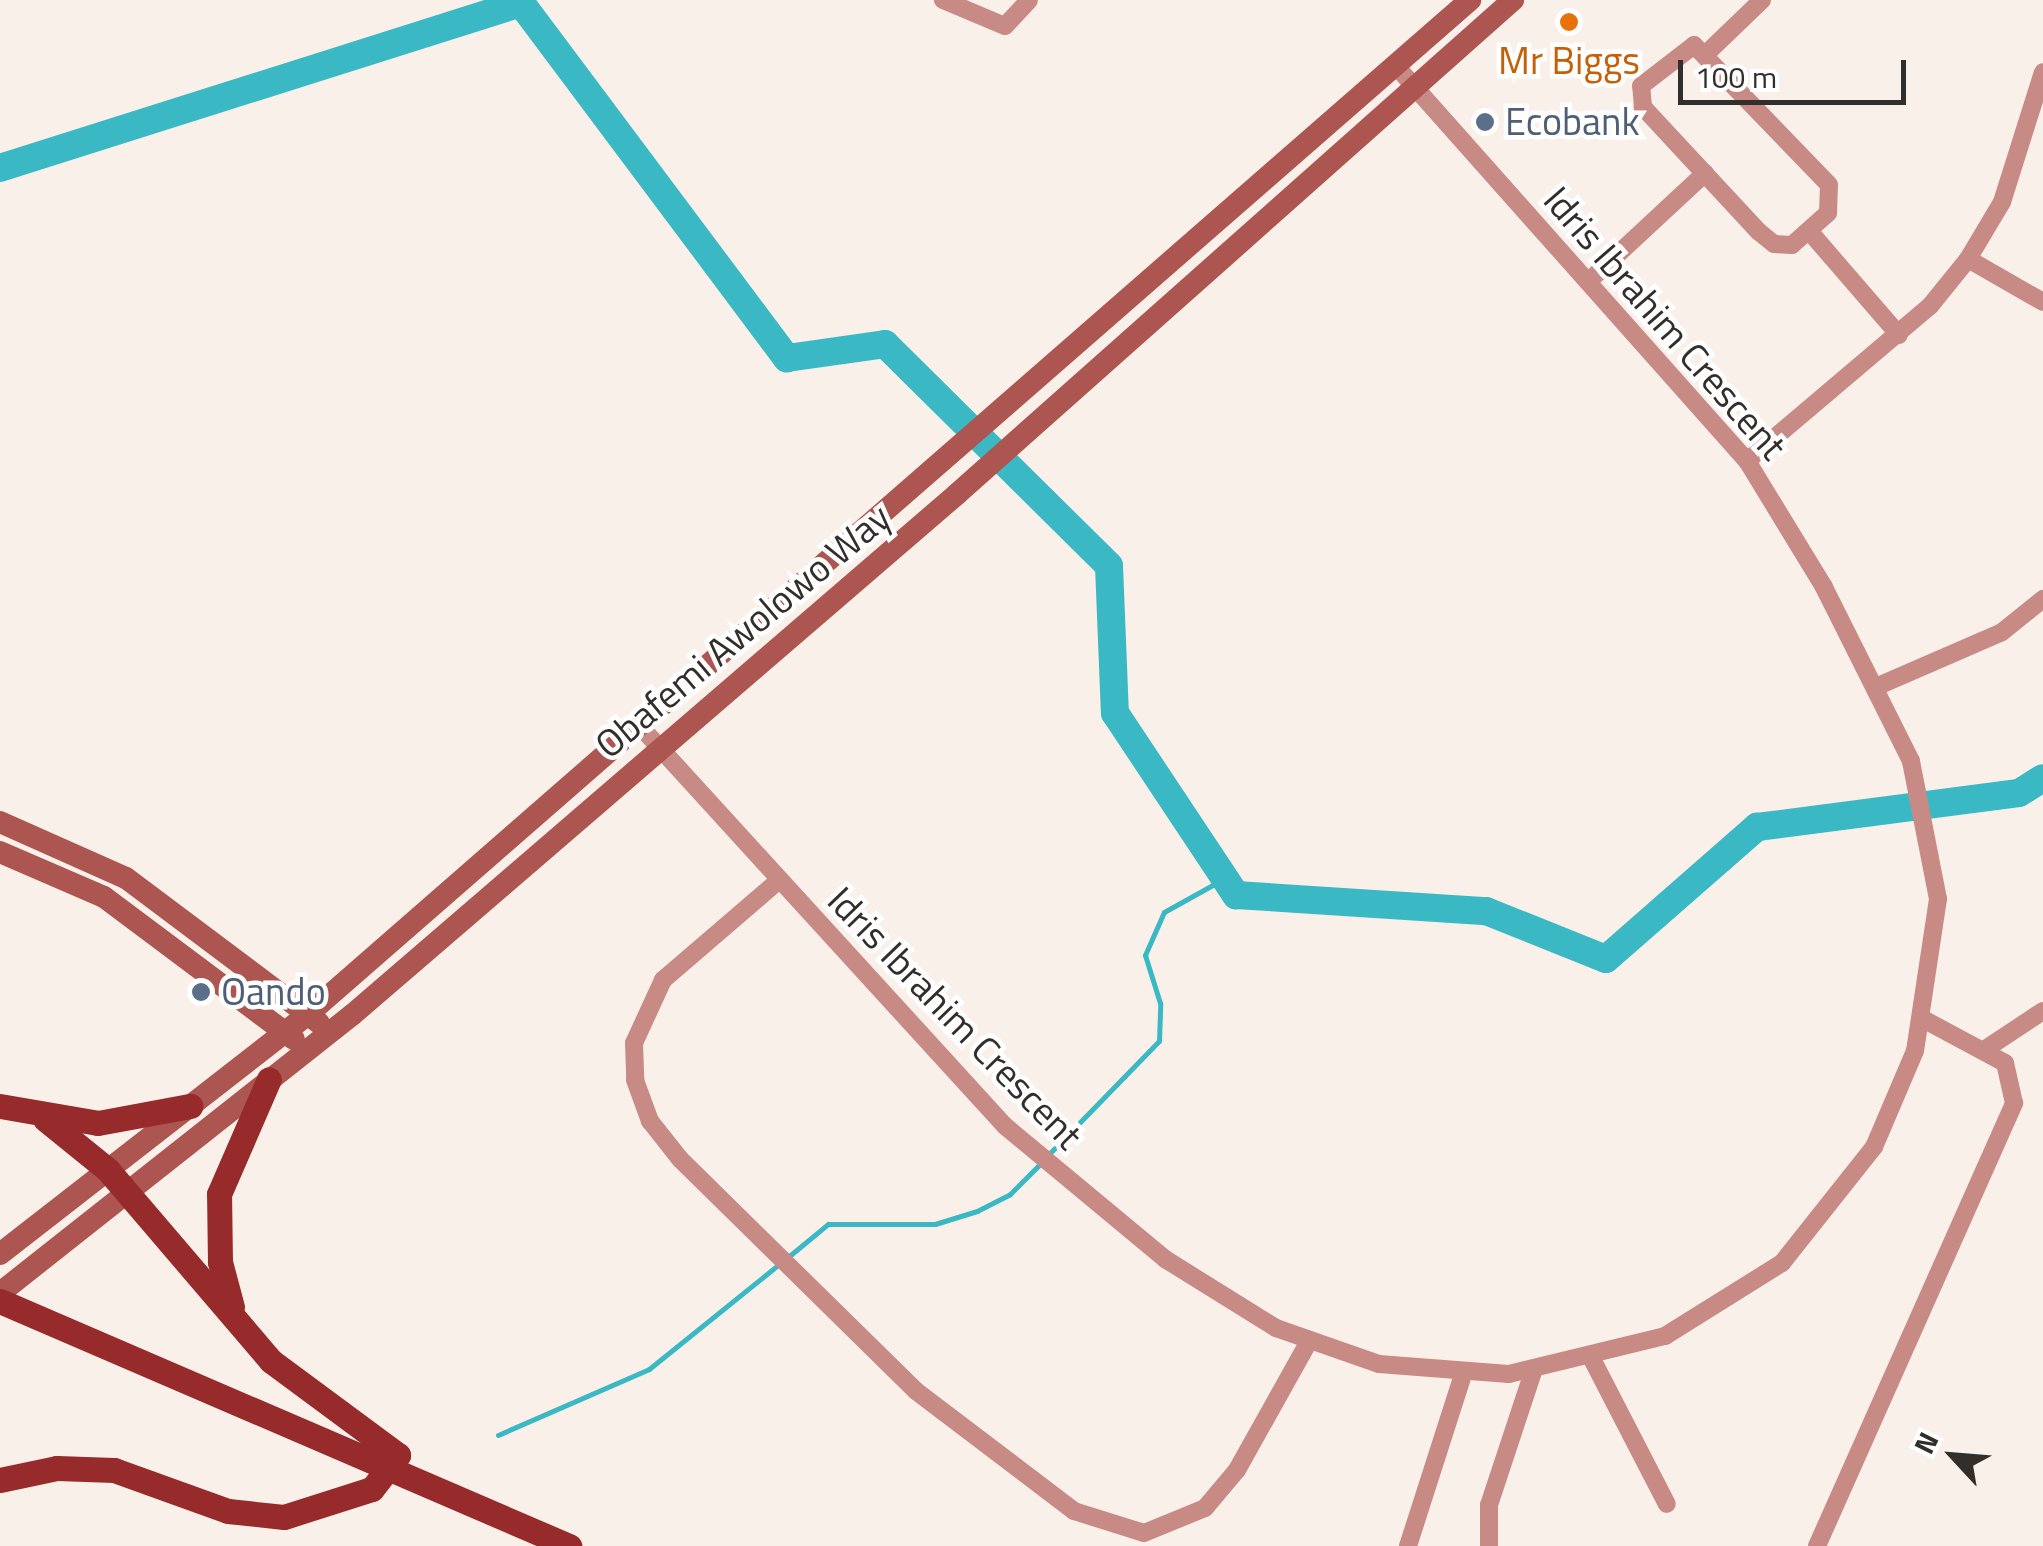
<!DOCTYPE html>
<html>
<head>
<meta charset="utf-8">
<style>
	body { margin:0 }
	#map { position:relative; width:2043px; height:1546px; overflow:hidden; background:#faf0ea; font-family:"Titillium Web",sans-serif }
	div>[style] { position:absolute }
	.stream>* { height:5px; margin:-2.5px; padding:0 2.5px; transform-origin:2.5px; border-radius:2.5px; background:#3ab9c5 }
	.river>* { height:28px; margin:-14px; padding:0 14px; transform-origin:14px; border-radius:14px; background:#3ab9c5 }
	.street>* { height:18px; margin:-9px; padding:0 9px; transform-origin:9px; border-radius:9px; background:#c88a85 }
	.secondary>* { height:22px; margin:-11px; padding:0 11px; transform-origin:11px; border-radius:11px; background:#ad5651 }
	.primary>* { height:25px; margin:-12.5px; padding:0 12.5px; transform-origin:12.5px; border-radius:12.5px; background:#972b2b }
	.dots>* { width:28px; height:28px; translate:-50% -50%; box-sizing:border-box; border:5px solid #fff; border-radius:50% }
	span { translate:-50% -50%; white-space:nowrap; text-align:center; line-height:1.15; -webkit-text-stroke:9px #fff; paint-order:stroke }
	.food-label { font-size:38px; color:#c56008 }
	.service-label { font-size:38px; color:#4e5e75 }
	.left { translate:0 -50%; text-align:left }
	.street-label { font-size:38px; color:#322e2c }
	.north { position:absolute; left:1903px; top:1406px; width:100px; height:100px; -webkit-text-stroke:8px #fff; paint-order:stroke; rotate:296deg; font-size:28px; font-weight:700; line-height:40px; text-align:center; color:#322e2c }
	.north::after { content:''; display:block; margin:auto; width:35px; height:45px; background:#322e2c; clip-path:polygon(50% 0,100% 100%,50% 72%,0 100%) }
	.scale { position:absolute; left:1678px; top:60px; width:228px; height:45px; box-sizing:border-box; border:5px solid #322e2c; border-top:0; padding-left:12px; font-size:30px; line-height:35px; white-space:nowrap; color:#322e2c; -webkit-text-stroke:8px #fff; paint-order:stroke }
</style>
</head>
<body>
<div id="map">
	<div class="stream">
		<i style="left:1048px;top:1155px;width:159px;rotate:-45.8deg"></i>
		<i style="left:1159px;top:1041px;width:38px;rotate:-88deg"></i>
		<i style="left:1160px;top:1003px;width:50px;rotate:-107.4deg"></i>
		<i style="left:1145px;top:955px;width:47px;rotate:-66.2deg"></i>
		<i style="left:1164px;top:912px;width:70px;rotate:-29.1deg"></i>
		<i style="left:788px;top:1257px;width:52px;rotate:-39.5deg"></i>
		<i style="left:828px;top:1224px;width:107px"></i>
		<i style="left:935px;top:1224px;width:44px;rotate:-17.2deg"></i>
		<i style="left:977px;top:1211px;width:37px;rotate:-27deg"></i>
		<i style="left:1010px;top:1194px;width:44px;rotate:-45deg"></i>
		<i style="left:498px;top:1435px;width:165px;rotate:-23.6deg"></i>
		<i style="left:649px;top:1369px;width:167px;rotate:-38.9deg"></i>
	</div>
	<div class="river">
		<i style="left:0;top:168px;width:547px;rotate:-17.57deg"></i>
		<i style="left:521px;top:3px;width:444px;rotate:53.2deg"></i>
		<i style="left:787px;top:358px;width:99px;rotate:-8.1deg"></i>
		<i style="left:885px;top:344px;width:315px;rotate:44.7deg"></i>
		<i style="left:1109px;top:566px;width:147px;rotate:87.7deg"></i>
		<i style="left:1115px;top:713px;width:219px;rotate:56.4deg"></i>
		<i style="left:1236px;top:895px;width:251px;rotate:3.7deg"></i>
		<i style="left:1486px;top:911px;width:129px;rotate:21.8deg"></i>
		<i style="left:1606px;top:959px;width:201px;rotate:-41.2deg"></i>
		<i style="left:1757px;top:827px;width:264px;rotate:-7.4deg"></i>
		<i style="left:2019px;top:793px;width:28px;rotate:-32deg"></i>
	</div>
	<div class="street">
		<i style="left:943px;top:0;width:67px;rotate:22.8deg"></i>
		<i style="left:1005px;top:26px;width:35px;rotate:-47deg"></i>
		<i style="left:1694px;top:45px;width:194px;rotate:46deg"></i>
		<i style="left:1829px;top:185px;width:28px;rotate:92deg"></i>
		<i style="left:1828px;top:213px;width:48px;rotate:138.4deg"></i>
		<i style="left:1792px;top:245px;width:18px;rotate:-177deg"></i>
		<i style="left:1774px;top:244px;width:19px;rotate:-141deg"></i>
		<i style="left:1759px;top:232px;width:171px;rotate:-132.9deg"></i>
		<i style="left:1643px;top:107px;width:21px;rotate:-95deg"></i>
		<i style="left:1641px;top:86px;width:67px;rotate:-37.7deg"></i>
		<i style="left:1708px;top:52px;width:75px;rotate:-43.9deg"></i>
		<i style="left:1810px;top:232px;width:136px;rotate:49.2deg"></i>
		<i style="left:1968px;top:259px;width:86px;rotate:29.8deg"></i>
		<i style="left:1590px;top:280px;width:157px;rotate:-42.9deg"></i>
		<i style="left:1747px;top:461px;width:240px;rotate:-40.3deg"></i>
		<i style="left:1930px;top:306px;width:60px;rotate:-51deg"></i>
		<i style="left:1968px;top:259px;width:66px;rotate:-59.2deg"></i>
		<i style="left:2002px;top:202px;width:136px;rotate:-72.5deg"></i>
		<i style="left:1878px;top:686px;width:135px;rotate:-23.5deg"></i>
		<i style="left:2002px;top:632px;width:53px;rotate:-38.8deg"></i>
		<i style="left:638px;top:724px;width:544px;rotate:47.61deg"></i>
		<i style="left:1005px;top:1126px;width:208px;rotate:39.7deg"></i>
		<i style="left:1165px;top:1259px;width:131px;rotate:31.9deg"></i>
		<i style="left:1276px;top:1328px;width:109px;rotate:19.3deg"></i>
		<i style="left:1379px;top:1364px;width:130px;rotate:4.4deg"></i>
		<i style="left:1509px;top:1374px;width:161px;rotate:-13.7deg"></i>
		<i style="left:1665px;top:1336px;width:138px;rotate:-32deg"></i>
		<i style="left:1782px;top:1263px;width:148px;rotate:-51.6deg"></i>
		<i style="left:1874px;top:1147px;width:104px;rotate:-66.9deg"></i>
		<i style="left:1915px;top:1051px;width:154px;rotate:-81.4deg"></i>
		<i style="left:1938px;top:899px;width:141px;rotate:-101.1deg"></i>
		<i style="left:1911px;top:761px;width:195px;rotate:-116.6deg"></i>
		<i style="left:1824px;top:587px;width:148px;rotate:-121.4deg"></i>
		<i style="left:1747px;top:461px;width:530px;rotate:-131.63deg"></i>
		<i style="left:778px;top:881px;width:152px;rotate:139.3deg"></i>
		<i style="left:663px;top:980px;width:69px;rotate:114.7deg"></i>
		<i style="left:634px;top:1043px;width:37px;rotate:88deg"></i>
		<i style="left:635px;top:1080px;width:44px;rotate:69.9deg"></i>
		<i style="left:650px;top:1121px;width:48px;rotate:51.7deg"></i>
		<i style="left:680px;top:1159px;width:331px;rotate:44.5deg"></i>
		<i style="left:916px;top:1391px;width:198px;rotate:37.2deg"></i>
		<i style="left:1074px;top:1511px;width:73px;rotate:17.4deg"></i>
		<i style="left:1144px;top:1533px;width:66px;rotate:-22.3deg"></i>
		<i style="left:1205px;top:1508px;width:50px;rotate:-49.9deg"></i>
		<i style="left:1237px;top:1470px;width:148px;rotate:-60.8deg"></i>
		<i style="left:1987px;top:1048px;width:67px;rotate:-33.5deg"></i>
		<i style="left:1592px;top:1359px;width:163px;rotate:62.7deg"></i>
		<i style="left:1408px;top:1546px;width:180px;rotate:-72.2deg"></i>
		<i style="left:1489px;top:1546px;width:41px;rotate:-90deg"></i>
		<i style="left:1489px;top:1505px;width:143px;rotate:-71.7deg"></i>
		<i style="left:1817px;top:1546px;width:485px;rotate:-66deg"></i>
		<i style="left:2014px;top:1103px;width:41px;rotate:-102.7deg"></i>
		<i style="left:2005px;top:1063px;width:93px;rotate:-151.8deg"></i>
	</div>
	<div class="secondary">
		<i style="left:0;top:822px;width:138px;rotate:24deg"></i>
		<i style="left:126px;top:878px;width:241px;rotate:36.9deg"></i>
		<i style="left:0;top:852px;width:113px;rotate:23.4deg"></i>
		<i style="left:104px;top:897px;width:237px;rotate:36.8deg"></i>
		<i style="left:0;top:1254px;width:389px;rotate:-37.9deg"></i>
		<i style="left:307px;top:1015px;width:1544px;rotate:-41.11deg"></i>
		<i style="left:0;top:1293px;width:449px;rotate:-38.3deg"></i>
		<i style="left:352px;top:1015px;width:798px;rotate:-40.73deg"></i>
		<i style="left:957px;top:494px;width:744px;rotate:-41.62deg"></i>
	</div>
	<div class="primary">
		<i style="left:0;top:1106px;width:99px;rotate:9.8deg"></i>
		<i style="left:98px;top:1123px;width:94px;rotate:-10.5deg"></i>
		<i style="left:0;top:1301px;width:620px;rotate:23.3deg"></i>
		<i style="left:232px;top:1307px;width:47px;rotate:-104.9deg"></i>
		<i style="left:220px;top:1262px;width:68px;rotate:-90.8deg"></i>
		<i style="left:219px;top:1194px;width:125px;rotate:-66.5deg"></i>
		<i style="left:0;top:1480px;width:58px;rotate:-11.9deg"></i>
		<i style="left:57px;top:1468px;width:57px;rotate:2deg"></i>
		<i style="left:114px;top:1470px;width:121px;rotate:19.8deg"></i>
		<i style="left:228px;top:1511px;width:56px;rotate:6.1deg"></i>
		<i style="left:284px;top:1517px;width:92px;rotate:-17.7deg"></i>
		<i style="left:372px;top:1489px;width:43px;rotate:-52.6deg"></i>
		<i style="left:398px;top:1455px;width:158px;rotate:-143.5deg"></i>
		<i style="left:271px;top:1361px;width:251px;rotate:-130.5deg"></i>
		<i style="left:108px;top:1170px;width:81px;rotate:-141deg"></i>
	</div>
	<div class="dots">
		<i style="left:1569px;top:22px;background:#e8710a"></i>
		<i style="left:1485px;top:122px;background:#5c6f8a"></i>
		<i style="left:201px;top:992px;background:#5c6f8a"></i>
	</div>
	<div class="food-label">
		<span style="left:1569px;top:61px">Mr Biggs</span>
	</div>
	<div class="service-label">
		<span class="left" style="left:1505px;top:122px">Ecobank</span>
		<span class="left" style="left:221px;top:992px">Oando</span>
	</div>
	<div class="street-label">
		<span style="left:1665px;top:323px;rotate:49deg">Idris Ibrahim Crescent</span>
		<span style="left:743px;top:631px;rotate:-40deg">Obafemi Awolowo Way</span>
		<span style="left:955px;top:1018px;rotate:46deg">Idris Ibrahim Crescent</span>
	</div>
	<div class="north">N</div>
	<div class="scale">100 m</div>
</div>
</body>
</html>
